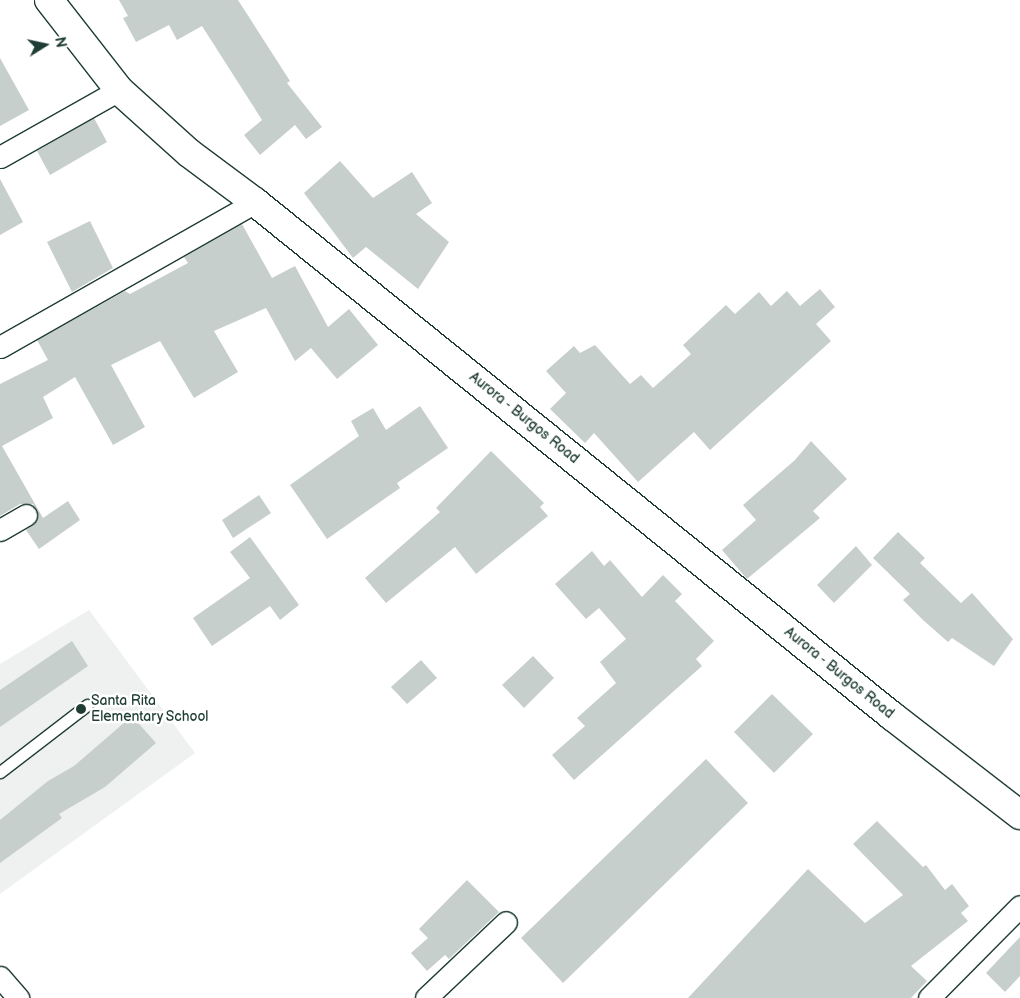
<!DOCTYPE html>
<html>
<head>
<meta charset="utf-8">
<style>
	body { margin:0 }
	#map { position:relative; width:1020px; height:998px; overflow:hidden; background:#fff; font-family:"Balsamiq Sans",sans-serif }
	div>[style] { position:absolute }
	.built>* { inset:0; background:#eef1f0 }
	.building>* { inset:0; background:#c7cfcc }
	.roads { filter:drop-shadow(1px 0 #1f3d34) drop-shadow(-1px 0 #1f3d34) drop-shadow(0 1px #1f3d34) drop-shadow(0 -1px #1f3d34) }
	.service>* { height:11px; margin:-5.5px; padding:0 5.5px; transform-origin:5.5px; border-radius:5.5px; background:#fff }
	.minor>* { height:21px; margin:-10.5px; padding:0 10.5px; transform-origin:10.5px; border-radius:10.5px; background:#fff }
	.secondary>* { height:28px; margin:-14px; padding:0 14px; transform-origin:14px; border-radius:14px; background:#fff }
	.dots>* { width:14px; height:14px; translate:-50% -50%; box-sizing:border-box; border:2px solid #fff; border-radius:50% }
	span { translate:-50% -50%; white-space:nowrap; text-align:center; line-height:1.15; -webkit-text-stroke:5px #fff; paint-order:stroke }
	.street-label { font-size:14px; color:#1f3d34 }
	.poi-label { font-size:14px; color:#1f3d34 }
	.left { translate:0 -50%; text-align:left }
	.north { position:absolute; left:20px; top:20px; width:50px; height:50px; -webkit-text-stroke:4px #fff; paint-order:stroke; rotate:80deg; font-size:14px; font-weight:700; line-height:20px; text-align:center; color:#1f3d34 }
	.north::after { content:''; display:block; margin:auto; width:18px; height:22px; background:#1f3d34; clip-path:polygon(50% 0,100% 100%,50% 72%,0 100%) }
</style>
</head>
<body>
<div id="map">
	<div class="built">
		<i style="clip-path:polygon(89px 610px,195px 753px,0 894px,0 664px)"></i>
	</div>
	<div class="building">
		<i style="clip-path:polygon(119px 0,238px 0,290px 81px,287px 83px,322px 127px,306px 139px,295px 125px,260px 155px,244px 135px,262px 120px,202px 26px,177px 40px,169px 25px,136px 42px,123px 18px,128px 16px)"></i>
		<i style="clip-path:polygon(0 58px,29px 110px,0 126px)"></i>
		<i style="clip-path:polygon(94px 118px,107px 142px,50px 175px,37px 151px)"></i>
		<i style="clip-path:polygon(340px 161px,373px 198px,412px 172px,432px 203px,416px 214px,449px 242px,418px 289px,366px 247px,353px 258px,304px 193px)"></i>
		<i style="clip-path:polygon(0 179px,23px 222px,0 235px)"></i>
		<i style="clip-path:polygon(90px 221px,113px 268px,72px 292px,47px 242px)"></i>
		<i style="clip-path:polygon(242px 224px,272px 278px,295px 266px,328px 327px,349px 309px,378px 345px,337px 379px,311px 348px,295px 361px,266px 308px,214px 331px,238px 372px,194px 398px,160px 341px,111px 365px,145px 427px,113px 445px,75px 377px,43px 397px,53px 418px,2px 446px,43px 518px,68px 501px,80px 520px,39px 549px,26px 530px,37px 521px,38px 515px,33px 504px,20px 504px,0 516px,0 384px,48px 360px,37px 340px,125px 291px,130px 294px,188px 263px,184px 257px)"></i>
		<i style="clip-path:polygon(820px 289px,835px 307px,816px 324px,831px 341px,710px 450px,694px 432px,638px 482px,594px 433px,585px 443px,550px 409px,566px 393px,546px 371px,574px 346px,580px 353px,595px 345px,630px 384px,641px 375px,653px 388px,691px 354px,683px 345px,726px 305px,735px 314px,759px 292px,771px 306px,787px 291px,800px 306px)"></i>
		<i style="clip-path:polygon(420px 406px,448px 448px,397px 483px,400px 488px,327px 539px,290px 485px,359px 436px,351px 421px,373px 408px,386px 430px)"></i>
		<i style="clip-path:polygon(811px 441px,847px 479px,813px 511px,820px 518px,747px 579px,722px 550px,756px 520px,743px 505px,795px 460px)"></i>
		<i style="clip-path:polygon(491px 451px,544px 503px,540px 507px,548px 516px,476px 574px,455px 547px,386px 603px,365px 578px,440px 512px,436px 508px)"></i>
		<i style="clip-path:polygon(259px 495px,271px 513px,233px 538px,222px 520px)"></i>
		<i style="clip-path:polygon(898px 532px,925px 558px,920px 563px,961px 603px,972px 593px,1013px 639px,994px 666px,952px 638px,948px 642px,923px 620px,903px 600px,910px 594px,873px 558px)"></i>
		<i style="clip-path:polygon(250px 537px,299px 605px,280px 620px,270px 606px,212px 646px,193px 618px,250px 578px,230px 552px)"></i>
		<i style="clip-path:polygon(856px 546px,872px 565px,834px 603px,817px 585px)"></i>
		<i style="clip-path:polygon(592px 551px,604px 566px,610px 560px,642px 597px,663px 575px,682px 594px,675px 601px,714px 641px,696px 659px,702px 666px,574px 780px,552px 755px,585px 726px,577px 718px,616px 683px,600px 662px,626px 639px,599px 608px,586px 619px,555px 584px)"></i>
		<i style="clip-path:polygon(72px 641px,88px 666px,0 727px,0 690px)"></i>
		<i style="clip-path:polygon(533px 656px,554px 678px,524px 708px,502px 685px)"></i>
		<i style="clip-path:polygon(421px 660px,437px 678px,407px 704px,391px 687px)"></i>
		<i style="clip-path:polygon(772px 694px,813px 734px,774px 773px,734px 732px)"></i>
		<i style="clip-path:polygon(132px 716px,156px 743px,105px 787px,59px 814px,62px 818px,0 863px,0 820px,48px 781px,74px 766px)"></i>
		<i style="clip-path:polygon(706px 759px,748px 803px,563px 983px,521px 938px)"></i>
		<i style="clip-path:polygon(877px 821px,923px 867px,926px 865px,945px 890px,952px 884px,969px 906px,961px 913px,968px 921px,911px 966px,927px 981px,911px 998px,688px 998px,808px 869px,865px 923px,903px 895px,853px 844px)"></i>
		<i style="clip-path:polygon(467px 880px,499px 912px,449px 959px,445px 955px,427px 971px,411px 953px,428px 938px,419px 929px)"></i>
		<i style="clip-path:polygon(1020px 937px,1020px 976px,1005px 992px,986px 973px)"></i>
	</div>
	<div class="roads">
		<div class="service">
			<i style="left:0;top:772px;width:110px;rotate:-37.6deg"></i>
		</div>
		<div class="minor">
			<i style="left:0;top:157px;width:137px;rotate:-29.4deg"></i>
			<i style="left:0;top:347px;width:293px;rotate:-29.6deg"></i>
			<i style="left:0;top:530px;width:30px;rotate:-30deg"></i>
			<i style="left:0;top:977px;width:28px;rotate:49deg"></i>
			<i style="left:426px;top:998px;width:110px;rotate:-43.5deg"></i>
			<i style="left:929px;top:998px;width:129px;rotate:-45.3deg"></i>
		</div>
		<div class="secondary">
			<i style="left:49px;top:0;width:114px;rotate:52.1deg"></i>
			<i style="left:119px;top:90px;width:94px;rotate:42deg"></i>
			<i style="left:189px;top:153px;width:82px;rotate:36.6deg"></i>
			<i style="left:255px;top:202px;width:819px;rotate:38.9deg"></i>
			<i style="left:892px;top:716px;width:162px;rotate:37.7deg"></i>
		</div>
	</div>
	<div class="dots">
		<i style="left:81px;top:709px;background:#1f3d34"></i>
	</div>
	<div class="street-label">
		<span style="left:524px;top:418px;rotate:39deg">Aurora - Burgos Road</span>
		<span style="left:839px;top:673px;rotate:39deg">Aurora - Burgos Road</span>
	</div>
	<div class="poi-label">
		<span class="left" style="left:91px;top:709px">Santa Rita<br>Elementary School</span>
	</div>
	<div class="north">N</div>
</div>
</body>
</html>
